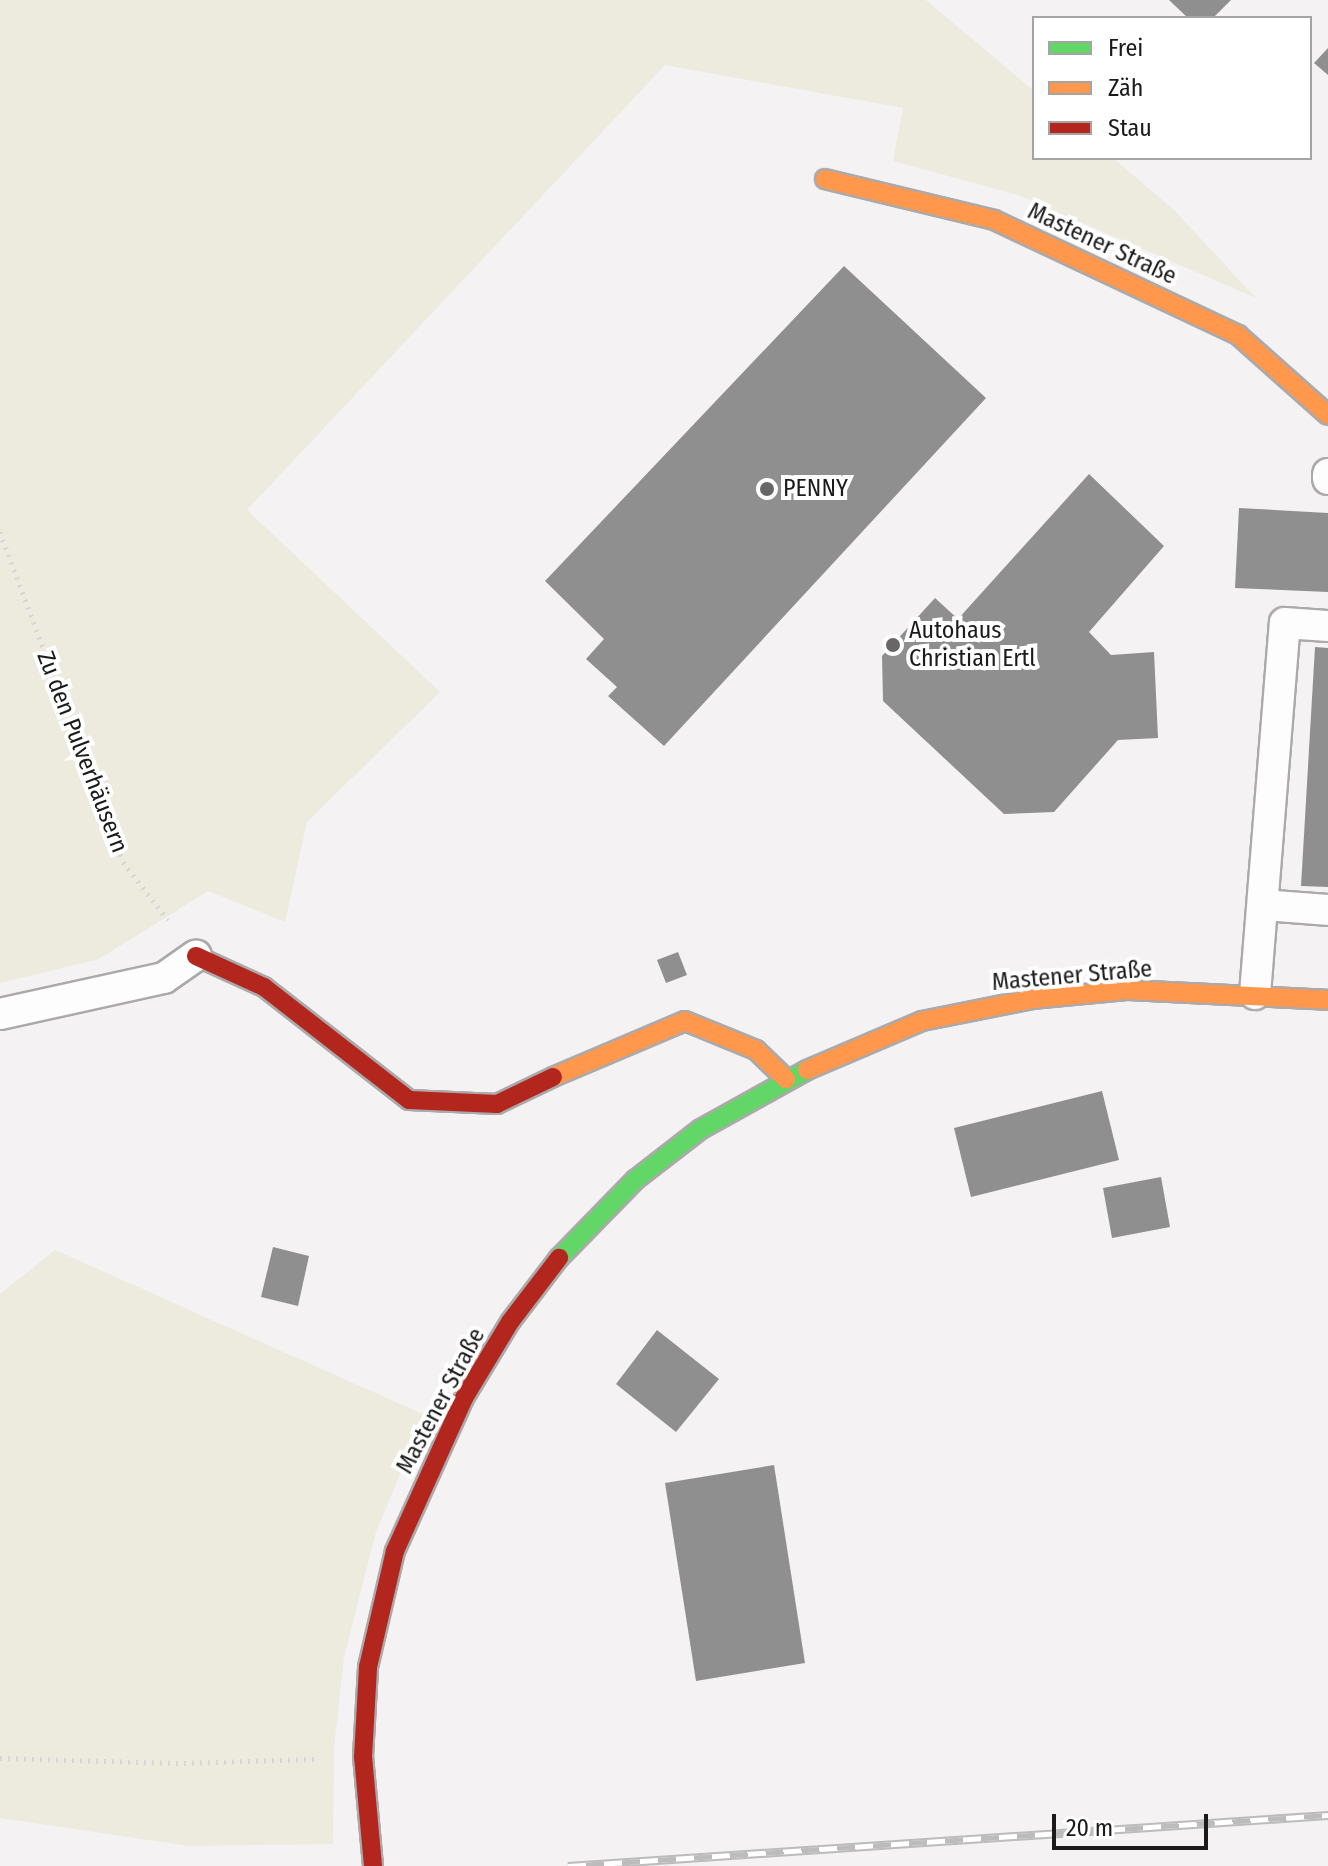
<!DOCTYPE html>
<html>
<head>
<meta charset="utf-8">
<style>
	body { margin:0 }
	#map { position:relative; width:1328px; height:1866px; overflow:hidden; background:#f4f2f3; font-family:"Fira Sans Condensed",sans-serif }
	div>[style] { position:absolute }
	.green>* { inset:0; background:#ecebde }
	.building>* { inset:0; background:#908f8f }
	.path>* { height:5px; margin-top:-2.5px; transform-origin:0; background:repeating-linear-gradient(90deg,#d7d6d6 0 2px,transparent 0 8px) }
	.roads { filter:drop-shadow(2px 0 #aba9aa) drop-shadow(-2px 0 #aba9aa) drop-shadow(0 2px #aba9aa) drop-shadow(0 -2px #aba9aa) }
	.lane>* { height:30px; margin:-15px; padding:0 15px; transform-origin:15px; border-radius:15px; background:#fdfdfd }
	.fast>* { height:18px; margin:-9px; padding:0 9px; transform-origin:9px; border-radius:9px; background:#63d668 }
	.slow>* { height:18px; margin:-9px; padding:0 9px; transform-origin:9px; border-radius:9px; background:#ff974d }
	.jam>* { height:18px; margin:-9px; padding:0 9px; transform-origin:9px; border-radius:9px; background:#b3261e }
	.rail>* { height:9px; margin-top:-4.5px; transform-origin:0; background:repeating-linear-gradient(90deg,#fff 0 18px,#bdbcbd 0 36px); box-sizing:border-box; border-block:2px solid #bdbcbd }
	.dots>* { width:22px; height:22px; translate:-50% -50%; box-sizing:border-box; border:4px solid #fff; border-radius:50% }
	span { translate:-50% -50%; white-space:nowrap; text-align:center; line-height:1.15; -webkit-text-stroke:8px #fff; paint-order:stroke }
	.street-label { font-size:24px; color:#1c1b1c }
	.poi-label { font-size:24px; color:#1c1b1c }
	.left { translate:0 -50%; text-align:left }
	.legend { position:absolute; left:1032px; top:16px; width:280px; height:144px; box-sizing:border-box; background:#fff; border:2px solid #a4a4a4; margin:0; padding:10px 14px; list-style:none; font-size:24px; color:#1c1b1c }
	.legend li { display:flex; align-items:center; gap:16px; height:40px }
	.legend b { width:40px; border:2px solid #a4a4a4 }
	.scale { position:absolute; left:1052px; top:1814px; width:156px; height:36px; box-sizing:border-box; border:4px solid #1c1b1c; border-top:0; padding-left:10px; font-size:24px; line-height:28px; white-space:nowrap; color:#1c1b1c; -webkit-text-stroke:6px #fff; paint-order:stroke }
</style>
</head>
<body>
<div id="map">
	<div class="green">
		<i style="clip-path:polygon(0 0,926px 0,1034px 91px,1034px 158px,1113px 158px,1173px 209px,1256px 298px,1018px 195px,893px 161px,903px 108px,665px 65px,247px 510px,440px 692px,307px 822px,285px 922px,208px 891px,99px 959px,0 983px)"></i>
		<i style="clip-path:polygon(55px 1250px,425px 1415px,376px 1532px,344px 1657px,334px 1747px,333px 1844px,189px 1846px,0 1818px,0 1294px)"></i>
	</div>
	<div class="building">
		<i style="clip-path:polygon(1169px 0,1231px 0,1213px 18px,1188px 18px)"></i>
		<i style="clip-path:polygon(1328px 48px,1328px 75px,1314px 63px)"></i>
		<i style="clip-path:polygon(844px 266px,986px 398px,664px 746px,608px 696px,617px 687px,586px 659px,604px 639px,545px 581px)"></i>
		<i style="clip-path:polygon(1089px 474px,1164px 546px,1089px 632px,1111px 655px,1154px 652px,1158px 738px,1118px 740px,1054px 812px,1004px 814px,883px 701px,882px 656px,935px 598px,958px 619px)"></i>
		<i style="clip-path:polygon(1239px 508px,1328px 513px,1328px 592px,1235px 588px)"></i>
		<i style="clip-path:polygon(1315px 647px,1328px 648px,1328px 887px,1301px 886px)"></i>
		<i style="clip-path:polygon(678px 952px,687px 975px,666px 983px,657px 960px)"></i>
		<i style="clip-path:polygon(1102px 1091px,1119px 1160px,971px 1197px,954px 1128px)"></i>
		<i style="clip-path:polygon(1161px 1177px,1170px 1227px,1112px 1238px,1103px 1188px)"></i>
		<i style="clip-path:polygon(273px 1247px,309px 1256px,298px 1306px,261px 1297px)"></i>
		<i style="clip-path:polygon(657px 1330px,719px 1379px,676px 1432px,616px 1384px)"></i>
		<i style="clip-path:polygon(774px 1465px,805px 1663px,696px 1681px,665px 1483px)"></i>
	</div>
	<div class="path">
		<i style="left:0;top:532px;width:352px;rotate:69.6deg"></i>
		<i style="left:123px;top:862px;width:73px;rotate:52.2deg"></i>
		<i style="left:0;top:1758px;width:184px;rotate:1.6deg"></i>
		<i style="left:184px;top:1763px;width:130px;rotate:-1.8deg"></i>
	</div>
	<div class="roads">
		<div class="lane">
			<i style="left:1328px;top:474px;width:5px;rotate:90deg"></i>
			<i style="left:1263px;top:905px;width:65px;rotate:4.4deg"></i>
			<i style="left:1255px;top:994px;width:372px;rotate:-85.4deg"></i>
			<i style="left:1285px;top:623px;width:43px;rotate:4deg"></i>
			<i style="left:0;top:1014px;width:168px;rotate:-12.4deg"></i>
			<i style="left:164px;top:978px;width:39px;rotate:-35deg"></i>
		</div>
		<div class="fast">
			<i style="left:559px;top:1258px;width:109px;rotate:-45.7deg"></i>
			<i style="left:635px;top:1180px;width:83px;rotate:-37.7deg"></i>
			<i style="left:701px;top:1129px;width:121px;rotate:-29.1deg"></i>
		</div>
		<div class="slow">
			<i style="left:825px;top:179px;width:174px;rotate:13.6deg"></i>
			<i style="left:994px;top:220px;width:270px;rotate:25.2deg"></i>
			<i style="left:1238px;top:335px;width:120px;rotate:41.6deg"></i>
			<i style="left:807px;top:1070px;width:125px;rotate:-23.1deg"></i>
			<i style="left:922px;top:1021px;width:112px;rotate:-11.3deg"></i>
			<i style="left:1032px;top:999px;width:95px;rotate:-5.4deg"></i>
			<i style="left:1127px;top:990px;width:201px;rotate:2.8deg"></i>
			<i style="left:553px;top:1077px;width:143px;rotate:-23deg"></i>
			<i style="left:685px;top:1021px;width:77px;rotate:22.2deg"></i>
			<i style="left:756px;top:1050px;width:42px;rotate:44deg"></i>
		</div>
		<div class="jam">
			<i style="left:196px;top:956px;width:75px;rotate:24.5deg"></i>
			<i style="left:264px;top:987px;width:184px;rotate:37.9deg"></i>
			<i style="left:409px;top:1100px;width:88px;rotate:2.6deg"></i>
			<i style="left:497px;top:1104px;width:62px;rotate:-25.7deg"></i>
			<i style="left:373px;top:1866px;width:109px;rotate:-95.2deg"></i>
			<i style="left:363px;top:1757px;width:90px;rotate:-86.8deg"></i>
			<i style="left:368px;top:1667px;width:119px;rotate:-76.9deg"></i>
			<i style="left:395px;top:1551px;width:168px;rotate:-65.7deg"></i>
			<i style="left:464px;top:1398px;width:89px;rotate:-58.8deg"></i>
			<i style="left:510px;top:1322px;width:81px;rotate:-52.6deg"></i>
		</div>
	</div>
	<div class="rail">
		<i style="left:568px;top:1866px;width:762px;rotate:-3.84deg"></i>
	</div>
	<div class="dots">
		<i style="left:767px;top:489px;background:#686667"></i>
		<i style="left:893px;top:645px;background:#686667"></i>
	</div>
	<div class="street-label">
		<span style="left:1102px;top:244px;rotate:25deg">Mastener Straße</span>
		<span style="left:82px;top:752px;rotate:69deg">Zu den Pulverhäusern</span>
		<span style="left:1072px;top:976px;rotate:-5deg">Mastener Straße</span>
		<span style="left:441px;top:1401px;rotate:-62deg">Mastener Straße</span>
	</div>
	<div class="poi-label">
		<span class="left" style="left:783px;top:489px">PENNY</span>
		<span class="left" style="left:909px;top:645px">Autohaus<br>Christian Ertl</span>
	</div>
	<ul class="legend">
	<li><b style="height:10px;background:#63d668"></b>Frei</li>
	<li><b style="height:10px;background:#ff974d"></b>Zäh</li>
	<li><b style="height:10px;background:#b3261e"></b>Stau</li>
	</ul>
	<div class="scale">20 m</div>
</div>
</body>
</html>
